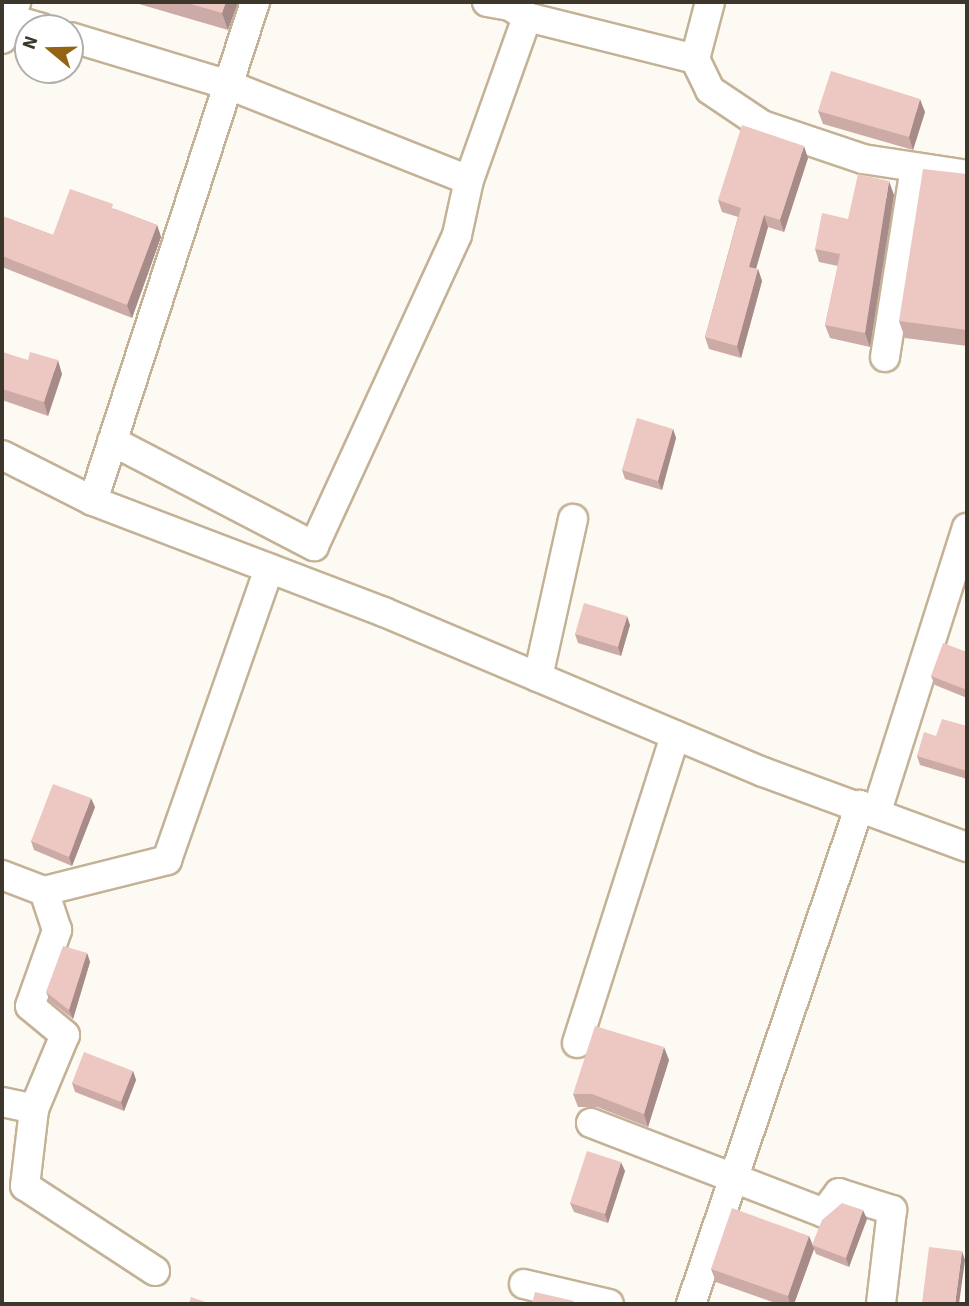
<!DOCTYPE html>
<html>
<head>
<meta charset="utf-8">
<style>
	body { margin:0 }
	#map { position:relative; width:969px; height:1306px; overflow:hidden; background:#fdfaf4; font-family:"Source Sans 3",sans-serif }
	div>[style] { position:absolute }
	.roads { filter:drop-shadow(2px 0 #c3b296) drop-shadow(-2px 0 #c3b296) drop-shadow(0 2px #c3b296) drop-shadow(0 -2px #c3b296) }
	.minor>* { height:28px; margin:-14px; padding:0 14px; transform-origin:14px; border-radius:14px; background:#fff }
	.wall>* { inset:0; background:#ccaba7 }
	.shaded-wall>* { inset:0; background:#a68b88 }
	.building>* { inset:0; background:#edc7c2 }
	span { translate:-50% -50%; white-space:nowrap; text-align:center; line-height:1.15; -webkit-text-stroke:7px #fff; paint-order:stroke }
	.frame { position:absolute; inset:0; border:4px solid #3d362a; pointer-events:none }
	.north { position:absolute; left:14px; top:14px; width:70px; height:70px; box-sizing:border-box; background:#fff; border:2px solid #b1afaa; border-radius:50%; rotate:289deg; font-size:19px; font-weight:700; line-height:28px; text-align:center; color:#3d362a }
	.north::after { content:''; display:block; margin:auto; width:24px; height:32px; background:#946414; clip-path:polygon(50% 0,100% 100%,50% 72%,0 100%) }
</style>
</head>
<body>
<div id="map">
	<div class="roads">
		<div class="minor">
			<i style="left:487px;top:2px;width:23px;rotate:10deg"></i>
			<i style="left:510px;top:6px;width:20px;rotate:33deg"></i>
			<i style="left:527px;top:17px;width:173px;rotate:14deg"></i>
			<i style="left:710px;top:2px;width:59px;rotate:104.7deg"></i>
			<i style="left:695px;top:59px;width:34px;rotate:64deg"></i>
			<i style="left:710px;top:90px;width:63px;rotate:33.9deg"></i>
			<i style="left:762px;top:125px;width:107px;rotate:18.6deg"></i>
			<i style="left:863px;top:159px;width:105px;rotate:8.7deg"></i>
			<i style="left:10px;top:19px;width:32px;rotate:16deg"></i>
			<i style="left:70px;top:37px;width:163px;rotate:16.8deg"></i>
			<i style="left:226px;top:84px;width:261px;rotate:21.6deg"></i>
			<i style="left:2px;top:39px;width:40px;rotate:-69deg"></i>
			<i style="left:885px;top:357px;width:192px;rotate:-81deg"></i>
			<i style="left:112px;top:441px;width:228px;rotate:27.5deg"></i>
			<i style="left:314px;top:546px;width:342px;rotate:-65.3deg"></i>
			<i style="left:457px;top:235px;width:56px;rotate:-77.7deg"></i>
			<i style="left:469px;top:180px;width:173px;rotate:-70.4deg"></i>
			<i style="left:2px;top:455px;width:102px;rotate:26.8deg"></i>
			<i style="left:93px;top:501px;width:311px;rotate:20.9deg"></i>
			<i style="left:384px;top:612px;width:411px;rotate:22.9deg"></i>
			<i style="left:763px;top:772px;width:217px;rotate:20.2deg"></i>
			<i style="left:93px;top:501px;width:525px;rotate:-72.01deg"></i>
			<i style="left:538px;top:677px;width:162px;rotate:-77.5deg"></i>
			<i style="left:877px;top:811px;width:297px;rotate:-72.4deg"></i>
			<i style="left:2px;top:875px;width:45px;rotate:20.9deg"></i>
			<i style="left:577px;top:1043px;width:323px;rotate:-72.3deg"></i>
			<i style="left:2px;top:1102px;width:33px;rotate:12deg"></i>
			<i style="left:591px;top:1123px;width:250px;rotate:21.1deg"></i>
			<i style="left:824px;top:1213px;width:25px;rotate:-53deg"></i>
			<i style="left:839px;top:1193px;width:56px;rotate:17.8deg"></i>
			<i style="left:892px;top:1210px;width:95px;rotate:96.7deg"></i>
			<i style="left:155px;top:1271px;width:155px;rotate:-146.8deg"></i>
			<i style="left:25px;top:1186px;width:78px;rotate:-83.3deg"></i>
			<i style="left:34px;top:1109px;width:80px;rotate:-67.3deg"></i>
			<i style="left:65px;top:1035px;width:45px;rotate:-140.4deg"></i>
			<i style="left:30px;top:1006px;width:81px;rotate:-70.4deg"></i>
			<i style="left:57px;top:930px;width:41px;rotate:-108.4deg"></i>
			<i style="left:44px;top:891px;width:127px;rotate:-14.1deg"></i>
			<i style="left:167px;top:860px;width:309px;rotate:-70.7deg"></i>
			<i style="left:524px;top:1284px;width:87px;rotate:13.2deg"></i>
			<i style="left:691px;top:1304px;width:527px;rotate:-71.29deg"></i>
		</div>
	</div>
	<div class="wall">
		<i style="clip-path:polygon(132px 2px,238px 2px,228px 30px)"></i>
		<i style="clip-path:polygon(818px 111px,925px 112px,913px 150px,823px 124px)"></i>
		<i style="clip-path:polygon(808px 158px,784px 232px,768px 227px,756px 269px,758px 269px,762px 281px,741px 358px,709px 349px,705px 337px,738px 217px,722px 212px,718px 200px)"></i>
		<i style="clip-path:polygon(967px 174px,967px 346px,905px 338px,899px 321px)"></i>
		<i style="clip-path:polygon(894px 195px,870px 347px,830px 338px,825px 325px,838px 266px,819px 262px,815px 249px,848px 219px)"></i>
		<i style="clip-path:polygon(115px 209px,157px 225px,161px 237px,132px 318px,2px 267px,2px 216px,53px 235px)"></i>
		<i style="clip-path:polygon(2px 352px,62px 374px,48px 416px,2px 400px)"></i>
		<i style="clip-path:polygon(673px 429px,676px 438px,662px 490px,625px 479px,622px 470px)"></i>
		<i style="clip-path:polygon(630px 625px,621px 656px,578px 643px,575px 634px)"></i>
		<i style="clip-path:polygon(967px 652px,967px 698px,935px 685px,931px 676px)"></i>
		<i style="clip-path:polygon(967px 726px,967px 779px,920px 765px,917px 756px,936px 736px)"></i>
		<i style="clip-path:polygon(95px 807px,72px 866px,34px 850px,31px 841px)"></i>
		<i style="clip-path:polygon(87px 953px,90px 962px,73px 1019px,50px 1001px,46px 992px)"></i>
		<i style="clip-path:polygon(669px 1060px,648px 1127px,597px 1107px,578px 1107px,573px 1094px)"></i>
		<i style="clip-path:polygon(133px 1071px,136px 1080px,124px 1111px,75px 1092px,72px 1083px)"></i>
		<i style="clip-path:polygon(625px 1171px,608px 1223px,574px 1212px,570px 1203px)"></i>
		<i style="clip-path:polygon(867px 1219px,849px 1267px,816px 1254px,814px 1249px,794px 1304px,778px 1304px,716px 1282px,711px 1269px,809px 1236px,813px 1245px)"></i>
	</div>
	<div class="shaded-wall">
		<i style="clip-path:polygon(226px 2px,238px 2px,228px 30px,222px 13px)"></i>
		<i style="clip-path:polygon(920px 99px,925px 112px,913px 150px,909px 137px)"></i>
		<i style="clip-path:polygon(804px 146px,808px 158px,784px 232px,780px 220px)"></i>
		<i style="clip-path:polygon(889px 181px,894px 195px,870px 347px,865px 333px)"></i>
		<i style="clip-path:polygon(764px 215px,768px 227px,753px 279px,749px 267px)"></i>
		<i style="clip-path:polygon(157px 225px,161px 237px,132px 318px,127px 305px)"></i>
		<i style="clip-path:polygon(758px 269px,762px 281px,741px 358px,737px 346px)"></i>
		<i style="clip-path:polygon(58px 360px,62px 374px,48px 416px,44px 402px)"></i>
		<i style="clip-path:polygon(673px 429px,676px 438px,662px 490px,658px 481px)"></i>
		<i style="clip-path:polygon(627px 616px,630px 625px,621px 656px,618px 647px)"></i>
		<i style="clip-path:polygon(91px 798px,95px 807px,72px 866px,69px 857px)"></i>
		<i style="clip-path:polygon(87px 953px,90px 962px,73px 1019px,69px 1010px)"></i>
		<i style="clip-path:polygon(664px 1047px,669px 1060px,648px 1127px,644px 1114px)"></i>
		<i style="clip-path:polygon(133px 1071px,136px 1080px,124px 1111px,121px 1102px)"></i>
		<i style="clip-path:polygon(621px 1162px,625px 1171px,608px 1223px,605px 1214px)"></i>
		<i style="clip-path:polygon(863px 1210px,867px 1219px,849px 1267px,846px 1258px)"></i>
		<i style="clip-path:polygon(809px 1236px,814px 1249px,794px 1304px,790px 1304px,788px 1296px)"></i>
		<i style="clip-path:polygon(962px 1251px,965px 1260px,959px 1304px,955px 1304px)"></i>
	</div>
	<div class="building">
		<i style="clip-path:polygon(184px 2px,226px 2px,222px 13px)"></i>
		<i style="clip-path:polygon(831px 71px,920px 99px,909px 137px,818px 111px)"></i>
		<i style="clip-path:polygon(742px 125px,804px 146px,780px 220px,764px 215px,749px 267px,758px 269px,737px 346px,705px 337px,741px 208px,718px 200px)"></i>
		<i style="clip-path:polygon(923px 169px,967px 174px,967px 330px,899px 321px)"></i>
		<i style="clip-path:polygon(858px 174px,889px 181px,865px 333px,825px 325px,840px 254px,815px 249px,822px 213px,848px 219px)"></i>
		<i style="clip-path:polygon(70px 189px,113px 204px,112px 208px,157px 225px,127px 305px,2px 256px,2px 216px,53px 235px)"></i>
		<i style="clip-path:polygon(2px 352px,28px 360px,30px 352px,58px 360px,44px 402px,2px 389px)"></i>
		<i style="clip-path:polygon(637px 418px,673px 429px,658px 481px,622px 470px)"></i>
		<i style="clip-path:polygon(584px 603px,627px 616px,618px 647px,575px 634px)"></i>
		<i style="clip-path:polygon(943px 643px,967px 652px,967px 690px,931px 676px)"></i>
		<i style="clip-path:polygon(942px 719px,967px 726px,967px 771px,917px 756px,924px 732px,936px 736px)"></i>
		<i style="clip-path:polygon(53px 784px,91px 798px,69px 857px,31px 841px)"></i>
		<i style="clip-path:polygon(63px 946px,87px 953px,69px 1010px,46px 992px)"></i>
		<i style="clip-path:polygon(595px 1026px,664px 1047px,644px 1114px,592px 1094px,573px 1094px)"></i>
		<i style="clip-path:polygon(84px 1052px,133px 1071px,121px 1102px,72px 1083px)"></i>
		<i style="clip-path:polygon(587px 1151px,621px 1162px,605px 1214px,570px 1203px)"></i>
		<i style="clip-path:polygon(842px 1203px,863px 1210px,846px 1258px,812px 1245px,822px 1220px)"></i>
		<i style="clip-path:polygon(732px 1208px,809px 1236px,788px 1296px,711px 1269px)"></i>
		<i style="clip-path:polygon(929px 1247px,962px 1251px,955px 1304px,922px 1304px)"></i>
		<i style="clip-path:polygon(535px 1292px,574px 1301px,573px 1304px,532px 1304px)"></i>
		<i style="clip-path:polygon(191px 1297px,211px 1304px,189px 1304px)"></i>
	</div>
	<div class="frame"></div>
	<div class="north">N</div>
</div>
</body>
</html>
